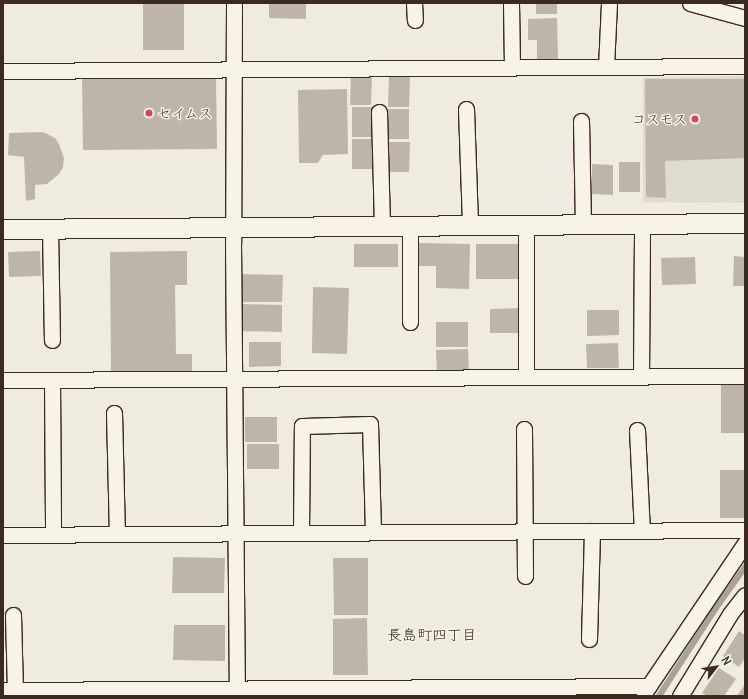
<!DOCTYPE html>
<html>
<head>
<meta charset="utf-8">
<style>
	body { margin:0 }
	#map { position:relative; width:748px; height:699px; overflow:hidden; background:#efebe0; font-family:Delius,"Klee One",sans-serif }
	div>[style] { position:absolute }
	.built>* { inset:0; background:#e0dbd0 }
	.stream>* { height:6px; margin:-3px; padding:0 3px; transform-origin:3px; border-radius:3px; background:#aaa296 }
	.building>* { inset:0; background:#bdb5aa }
	.roads { filter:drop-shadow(1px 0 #3b2a1e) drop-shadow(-1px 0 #3b2a1e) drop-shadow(0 1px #3b2a1e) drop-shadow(0 -1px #3b2a1e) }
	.minor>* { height:15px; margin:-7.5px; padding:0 7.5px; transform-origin:7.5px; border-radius:7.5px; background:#f7f3e8 }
	.tertiary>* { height:19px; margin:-9.5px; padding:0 9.5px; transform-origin:9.5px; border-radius:9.5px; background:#f7f3e8 }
	.dots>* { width:11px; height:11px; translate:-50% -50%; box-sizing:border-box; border:2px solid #f7f3e8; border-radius:50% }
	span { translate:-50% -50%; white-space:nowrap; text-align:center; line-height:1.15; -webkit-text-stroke:3px #f7f3e8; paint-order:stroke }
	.poi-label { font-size:14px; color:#3b2a1e }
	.left { translate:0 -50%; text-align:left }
	.right { translate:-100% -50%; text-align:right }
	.neighbourhood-label { font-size:15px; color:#3b2a1e }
	.frame { position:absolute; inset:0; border:4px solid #3b2a1e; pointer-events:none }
	.north { position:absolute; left:696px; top:647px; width:40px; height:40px; -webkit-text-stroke:3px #f7f3e8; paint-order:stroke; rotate:59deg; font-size:11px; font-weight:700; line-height:16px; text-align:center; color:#3b2a1e }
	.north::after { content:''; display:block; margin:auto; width:14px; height:18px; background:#3b2a1e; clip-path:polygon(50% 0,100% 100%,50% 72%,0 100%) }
</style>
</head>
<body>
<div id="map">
	<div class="built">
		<i style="clip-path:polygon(745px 76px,745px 203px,643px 202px,643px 78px)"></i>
	</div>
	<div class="stream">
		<i style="left:659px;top:696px;width:105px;rotate:-57.1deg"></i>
		<i style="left:716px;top:608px;width:50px;rotate:-54.7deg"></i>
	</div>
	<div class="building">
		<i style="clip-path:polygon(143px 3px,184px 3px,184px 50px,143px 50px)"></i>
		<i style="clip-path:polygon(269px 3px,306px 3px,306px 19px,269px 18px)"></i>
		<i style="clip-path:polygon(536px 3px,557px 3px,557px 14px,536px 14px)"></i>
		<i style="clip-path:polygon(557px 18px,558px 60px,537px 61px,537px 40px,528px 40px,528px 19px)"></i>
		<i style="clip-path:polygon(351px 75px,372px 75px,371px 105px,350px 105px)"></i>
		<i style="clip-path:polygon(216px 76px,217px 149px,83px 150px,82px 77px)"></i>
		<i style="clip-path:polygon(389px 77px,410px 77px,409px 107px,388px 107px)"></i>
		<i style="clip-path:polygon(645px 79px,745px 79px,745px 158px,665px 161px,666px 198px,646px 197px)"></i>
		<i style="clip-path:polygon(347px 89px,348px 154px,323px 155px,318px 163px,299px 163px,298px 90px)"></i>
		<i style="clip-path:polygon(352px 107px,373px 107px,372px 137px,352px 137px)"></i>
		<i style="clip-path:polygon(388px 109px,409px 109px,409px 139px,388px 139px)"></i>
		<i style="clip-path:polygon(43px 132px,55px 138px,59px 144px,64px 158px,63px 167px,59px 174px,47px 184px,35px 185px,35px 199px,26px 201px,24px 157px,8px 155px,9px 133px)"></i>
		<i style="clip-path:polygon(352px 139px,373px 139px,373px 169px,352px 169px)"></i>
		<i style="clip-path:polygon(389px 142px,410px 142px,409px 172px,389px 172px)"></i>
		<i style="clip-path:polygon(619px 162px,640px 162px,640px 192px,619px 192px)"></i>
		<i style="clip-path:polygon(592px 164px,613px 165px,613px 195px,592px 194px)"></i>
		<i style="clip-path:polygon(418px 243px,470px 244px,469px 289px,436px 288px,436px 266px,418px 266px)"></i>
		<i style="clip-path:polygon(354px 244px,398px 244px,398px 267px,354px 267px)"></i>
		<i style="clip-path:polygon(476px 244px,520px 244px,519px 279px,476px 279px)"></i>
		<i style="clip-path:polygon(40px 251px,41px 276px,9px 277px,8px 252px)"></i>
		<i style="clip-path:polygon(187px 251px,187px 285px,175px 285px,176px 354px,192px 354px,192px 372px,111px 373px,110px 252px)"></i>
		<i style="clip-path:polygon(734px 256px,745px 257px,745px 286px,733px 286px)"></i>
		<i style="clip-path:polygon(695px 257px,696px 284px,662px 285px,661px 258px)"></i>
		<i style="clip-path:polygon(239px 274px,283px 275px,282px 302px,238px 302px)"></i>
		<i style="clip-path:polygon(313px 287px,349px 288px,347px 354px,312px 353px)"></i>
		<i style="clip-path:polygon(238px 304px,282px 305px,282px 332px,238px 331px)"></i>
		<i style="clip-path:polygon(522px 308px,522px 333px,490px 333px,490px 309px)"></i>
		<i style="clip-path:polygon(587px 310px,619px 310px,619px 335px,587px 336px)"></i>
		<i style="clip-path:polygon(436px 322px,468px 322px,468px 347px,436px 347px)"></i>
		<i style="clip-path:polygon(249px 342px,281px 342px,281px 366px,249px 367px)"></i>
		<i style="clip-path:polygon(618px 343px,619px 368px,587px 368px,586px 344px)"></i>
		<i style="clip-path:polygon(468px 349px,469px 374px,437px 375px,436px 350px)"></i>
		<i style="clip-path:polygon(721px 385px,745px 385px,745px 433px,721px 433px)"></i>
		<i style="clip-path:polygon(245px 417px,277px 417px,277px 442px,245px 442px)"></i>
		<i style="clip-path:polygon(247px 444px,279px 444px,279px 469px,247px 469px)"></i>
		<i style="clip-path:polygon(720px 470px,745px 470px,745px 518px,720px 518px)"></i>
		<i style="clip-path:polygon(173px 557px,225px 558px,224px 593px,172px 593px)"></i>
		<i style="clip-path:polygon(333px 558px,368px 558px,368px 615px,334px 615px)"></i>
		<i style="clip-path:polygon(367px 618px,368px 675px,333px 675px,333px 619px)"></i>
		<i style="clip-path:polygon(174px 625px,225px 625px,225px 661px,173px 660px)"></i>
		<i style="clip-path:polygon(739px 631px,745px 635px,745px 658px,739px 667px,723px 656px)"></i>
		<i style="clip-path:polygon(719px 668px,736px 679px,724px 696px,707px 696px,702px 693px)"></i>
		<i style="clip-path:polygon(745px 684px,745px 696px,737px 696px)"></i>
	</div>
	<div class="roads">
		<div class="minor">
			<i style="left:234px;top:3px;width:240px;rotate:90.2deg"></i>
			<i style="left:233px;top:243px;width:453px;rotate:89.5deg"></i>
			<i style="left:414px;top:3px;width:17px;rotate:87deg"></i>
			<i style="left:511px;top:3px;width:65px;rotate:89.1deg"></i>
			<i style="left:690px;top:3px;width:57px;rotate:15.3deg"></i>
			<i style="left:606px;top:67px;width:64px;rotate:-87.3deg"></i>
			<i style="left:3px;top:71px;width:742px;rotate:-0.39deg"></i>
			<i style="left:466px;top:109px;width:116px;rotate:88deg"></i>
			<i style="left:379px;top:112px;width:114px;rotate:88.5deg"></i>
			<i style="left:581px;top:121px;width:103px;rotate:88.9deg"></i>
			<i style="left:50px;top:228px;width:112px;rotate:89deg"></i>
			<i style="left:410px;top:322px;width:97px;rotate:-90deg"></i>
			<i style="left:526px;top:377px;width:153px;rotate:-90deg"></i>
			<i style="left:641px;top:377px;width:153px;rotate:-89.6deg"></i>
			<i style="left:3px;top:380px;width:742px;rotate:-0.31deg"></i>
			<i style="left:52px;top:380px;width:155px;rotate:89.6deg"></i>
			<i style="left:114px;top:413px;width:121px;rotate:88.6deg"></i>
			<i style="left:524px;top:429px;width:147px;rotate:89.6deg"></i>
			<i style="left:637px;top:430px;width:101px;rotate:87.2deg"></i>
			<i style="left:301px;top:533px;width:107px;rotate:-89.5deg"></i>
			<i style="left:302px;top:426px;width:68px;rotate:-1.7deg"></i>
			<i style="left:370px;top:424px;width:108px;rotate:88.4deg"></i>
			<i style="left:3px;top:535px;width:742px;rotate:-0.39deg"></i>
			<i style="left:13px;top:615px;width:75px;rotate:88.5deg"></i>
			<i style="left:589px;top:639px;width:108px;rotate:-88.4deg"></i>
			<i style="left:3px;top:690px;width:646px;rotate:-0.35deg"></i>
			<i style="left:644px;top:693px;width:181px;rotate:-56deg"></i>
			<i style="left:680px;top:696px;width:96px;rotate:-58.6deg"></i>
			<i style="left:730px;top:614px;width:24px;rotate:-52deg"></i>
		</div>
		<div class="tertiary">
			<i style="left:3px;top:229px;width:742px;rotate:-0.46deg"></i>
		</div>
	</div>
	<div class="dots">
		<i style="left:149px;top:113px;background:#d1495b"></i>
		<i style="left:695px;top:119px;background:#d1495b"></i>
	</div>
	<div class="poi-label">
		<span class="left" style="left:157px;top:113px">セイムス</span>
		<span class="right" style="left:687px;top:119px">コスモス</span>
	</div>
	<div class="neighbourhood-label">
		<span style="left:432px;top:635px">長島町四丁目</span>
	</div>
	<div class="frame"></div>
	<div class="north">N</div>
</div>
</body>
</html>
